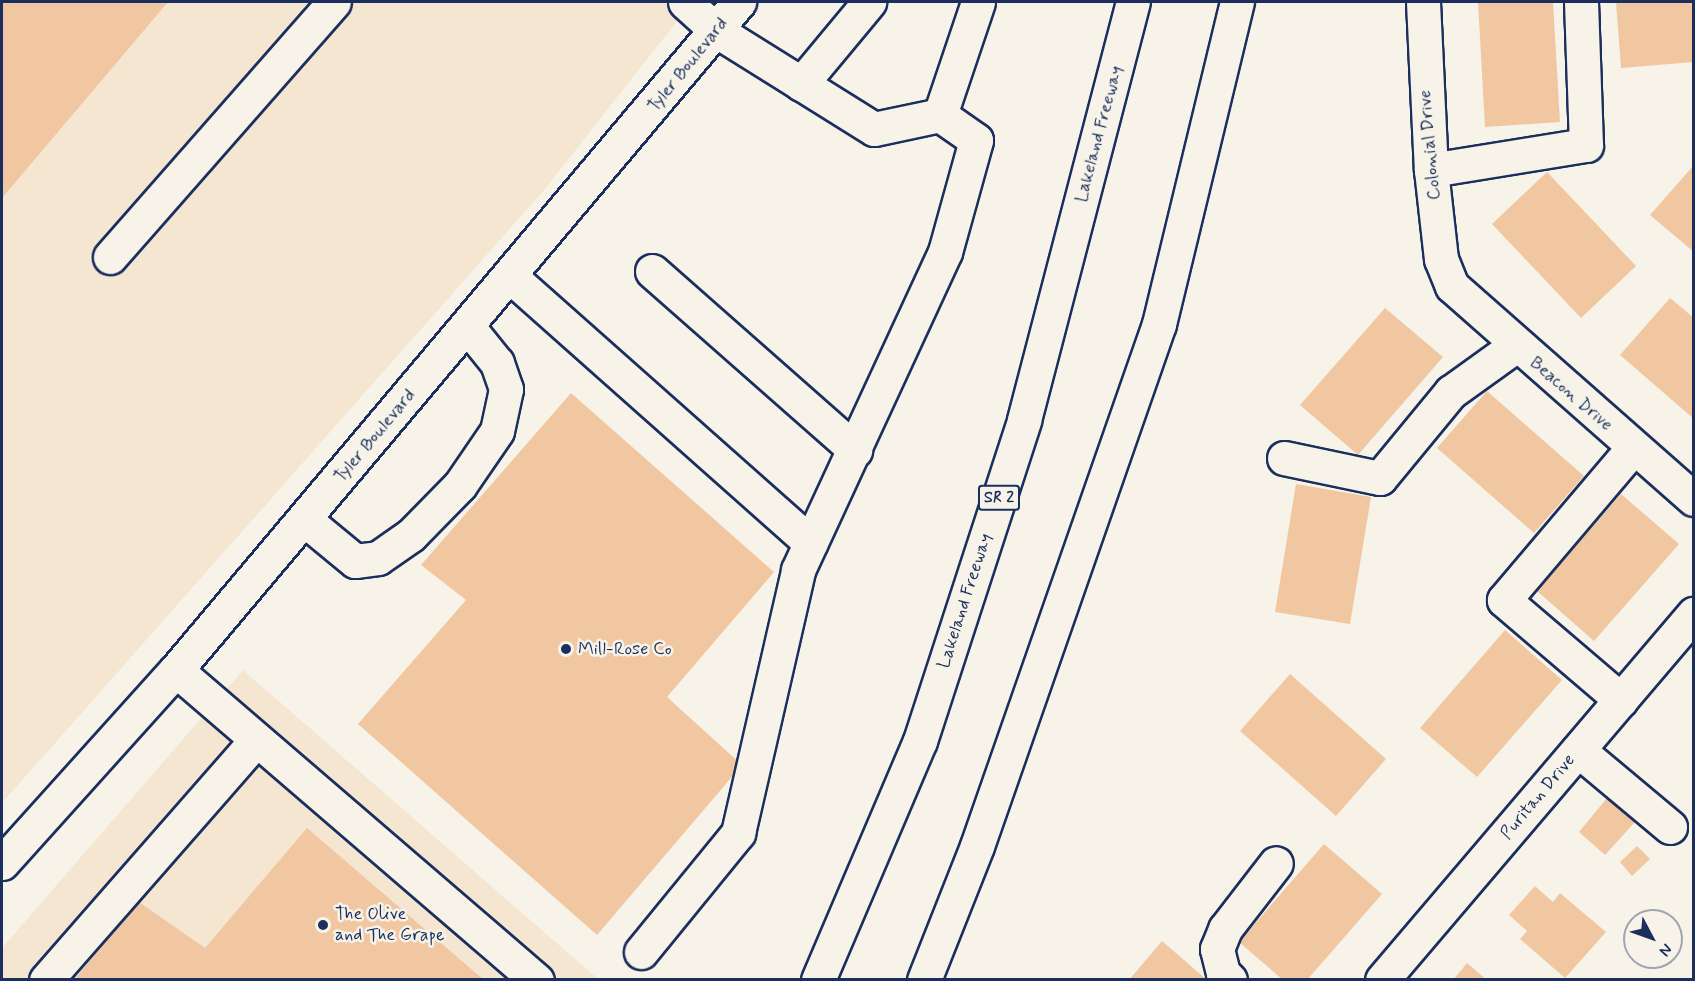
<!DOCTYPE html>
<html>
<head>
<meta charset="utf-8">
<style>
	body { margin:0 }
	#map { position:relative; width:1695px; height:981px; overflow:hidden; background:#f7f3e8; font-family:Mynerve,sans-serif }
	div>[style] { position:absolute }
	.built>* { inset:0; background:#f5e6d2 }
	.building>* { inset:0; background:#f0c7a0 }
	.roads { filter:drop-shadow(2px 0 #1b2f5e) drop-shadow(-2px 0 #1b2f5e) drop-shadow(0 2px #1b2f5e) drop-shadow(0 -2px #1b2f5e) }
	.minor>* { height:33px; margin:-16.5px; padding:0 16.5px; transform-origin:16.5px; border-radius:16.5px; background:#f7f3e8 }
	.highway>* { height:33px; margin:-16.5px; padding:0 16.5px; transform-origin:16.5px; border-radius:16.5px; background:#f7f3e8 }
	.dots>* { width:16px; height:16px; translate:-50% -50%; box-sizing:border-box; border:3px solid #f7f3e8; border-radius:50% }
	span { translate:-50% -50%; white-space:nowrap; text-align:center; line-height:1.15; -webkit-text-stroke:5px #f7f3e8; paint-order:stroke }
	.shield-label span { padding:2px 4px; background:#f7f3e8; border:2px solid; border-radius:4px; -webkit-text-stroke-width:0 }
	.shield-label { font-size:16px; color:#1b2f5e; font-weight:700 }
	.street-label { font-size:18px; color:#1b2f5e }
	.poi-label { font-size:18px; color:#1b2f5e }
	.left { translate:0 -50%; text-align:left }
	.frame { position:absolute; inset:0; border:3px solid #1b2f5e; pointer-events:none }
	.north { position:absolute; left:1623px; top:909px; width:60px; height:60px; box-sizing:border-box; background:#f7f3e8; border:2px solid #9fa5b1; border-radius:50%; rotate:131deg; font-size:16px; font-weight:700; line-height:24px; text-align:center; color:#1b2f5e }
	.north::after { content:''; display:block; margin:auto; width:21px; height:27px; background:#1b2f5e; clip-path:polygon(50% 0,100% 100%,50% 72%,0 100%) }
</style>
</head>
<body>
<div id="map">
	<div class="built">
		<i style="clip-path:polygon(2px 2px,692px 2px,545px 189px,2px 803px)"></i>
		<i style="clip-path:polygon(243px 670px,598px 979px,2px 980px,2px 948px)"></i>
	</div>
	<div class="building">
		<i style="clip-path:polygon(2px 2px,168px 2px,2px 198px)"></i>
		<i style="clip-path:polygon(1478px 2px,1553px 2px,1560px 122px,1485px 127px)"></i>
		<i style="clip-path:polygon(1616px 2px,1694px 2px,1694px 62px,1621px 68px)"></i>
		<i style="clip-path:polygon(1694px 165px,1694px 252px,1650px 215px)"></i>
		<i style="clip-path:polygon(1547px 172px,1636px 266px,1581px 318px,1492px 224px)"></i>
		<i style="clip-path:polygon(1670px 298px,1694px 318px,1694px 419px,1620px 355px)"></i>
		<i style="clip-path:polygon(1385px 308px,1443px 357px,1358px 455px,1300px 405px)"></i>
		<i style="clip-path:polygon(1487px 391px,1584px 476px,1534px 533px,1437px 448px)"></i>
		<i style="clip-path:polygon(571px 393px,774px 572px,667px 697px,742px 765px,597px 935px,358px 724px,466px 600px,421px 565px)"></i>
		<i style="clip-path:polygon(1296px 484px,1371px 497px,1350px 624px,1275px 612px)"></i>
		<i style="clip-path:polygon(1621px 494px,1679px 544px,1594px 641px,1537px 591px)"></i>
		<i style="clip-path:polygon(1505px 630px,1562px 680px,1477px 777px,1420px 728px)"></i>
		<i style="clip-path:polygon(1290px 674px,1386px 759px,1336px 816px,1240px 731px)"></i>
		<i style="clip-path:polygon(1607px 798px,1635px 822px,1605px 855px,1579px 832px)"></i>
		<i style="clip-path:polygon(307px 828px,484px 980px,74px 980px,139px 902px,205px 948px)"></i>
		<i style="clip-path:polygon(1324px 844px,1382px 894px,1307px 980px,1283px 980px,1239px 942px)"></i>
		<i style="clip-path:polygon(1637px 846px,1650px 859px,1632px 876px,1620px 862px)"></i>
		<i style="clip-path:polygon(1535px 886px,1553px 902px,1560px 893px,1606px 932px,1565px 978px,1520px 939px,1527px 931px,1509px 915px)"></i>
		<i style="clip-path:polygon(1162px 941px,1207px 980px,1129px 980px)"></i>
		<i style="clip-path:polygon(1467px 963px,1487px 980px,1453px 980px)"></i>
	</div>
	<div class="roads">
		<div class="minor">
			<i style="left:685px;top:2px;width:43px;rotate:42.2deg"></i>
			<i style="left:717px;top:31px;width:185px;rotate:32deg"></i>
			<i style="left:874px;top:129px;width:67px;rotate:-12deg"></i>
			<i style="left:940px;top:115px;width:119px;rotate:-71.4deg"></i>
			<i style="left:1423px;top:2px;width:168px;rotate:87.3deg"></i>
			<i style="left:1431px;top:170px;width:90px;rotate:83.6deg"></i>
			<i style="left:1441px;top:259px;width:29px;rotate:68deg"></i>
			<i style="left:1452px;top:286px;width:322px;rotate:41.4deg"></i>
			<i style="left:801px;top:84px;width:107px;rotate:-50.3deg"></i>
			<i style="left:1431px;top:170px;width:157px;rotate:-9.2deg"></i>
			<i style="left:1586px;top:145px;width:143px;rotate:-92deg"></i>
			<i style="left:110px;top:257px;width:339px;rotate:-48.7deg"></i>
			<i style="left:652px;top:271px;width:271px;rotate:41.4deg"></i>
			<i style="left:510px;top:276px;width:402px;rotate:41.6deg"></i>
			<i style="left:1284px;top:458px;width:98px;rotate:11.8deg"></i>
			<i style="left:1380px;top:478px;width:112px;rotate:-50.5deg"></i>
			<i style="left:1451px;top:392px;width:79px;rotate:-35.7deg"></i>
			<i style="left:304px;top:519px;width:66px;rotate:39.5deg"></i>
			<i style="left:355px;top:561px;width:23px;rotate:-7deg"></i>
			<i style="left:378px;top:558px;width:40px;rotate:-34.9deg"></i>
			<i style="left:411px;top:535px;width:70px;rotate:-45.6deg"></i>
			<i style="left:460px;top:485px;width:65px;rotate:-55.6deg"></i>
			<i style="left:497px;top:431px;width:43px;rotate:-77.9deg"></i>
			<i style="left:506px;top:389px;width:28px;rotate:-109deg"></i>
			<i style="left:497px;top:363px;width:46px;rotate:-128.9deg"></i>
			<i style="left:176px;top:670px;width:476px;rotate:40.7deg"></i>
			<i style="left:1621px;top:700px;width:154px;rotate:-139.5deg"></i>
			<i style="left:1504px;top:600px;width:199px;rotate:-49.7deg"></i>
			<i style="left:1578px;top:750px;width:120px;rotate:39.9deg"></i>
			<i style="left:2px;top:863px;width:260px;rotate:-48deg"></i>
			<i style="left:176px;top:670px;width:874px;rotate:-49.88deg"></i>
			<i style="left:641px;top:952px;width:154px;rotate:-50.8deg"></i>
			<i style="left:738px;top:833px;width:270px;rotate:-77.1deg"></i>
			<i style="left:798px;top:570px;width:350px;rotate:-65.2deg"></i>
			<i style="left:945px;top:252px;width:116px;rotate:-74.5deg"></i>
			<i style="left:976px;top:140px;width:44px;rotate:-145.2deg"></i>
			<i style="left:46px;top:980px;width:317px;rotate:-48.8deg"></i>
			<i style="left:1230px;top:980px;width:10px;rotate:-135deg"></i>
			<i style="left:1223px;top:973px;width:25px;rotate:-104deg"></i>
			<i style="left:1217px;top:949px;width:22px;rotate:-68deg"></i>
			<i style="left:1225px;top:929px;width:83px;rotate:-52.3deg"></i>
			<i style="left:1382px;top:980px;width:481px;rotate:-49.6deg"></i>
		</div>
		<div class="highway">
			<i style="left:818px;top:980px;width:260px;rotate:-66.9deg"></i>
			<i style="left:920px;top:741px;width:337px;rotate:-72deg"></i>
			<i style="left:1024px;top:420px;width:432px;rotate:-75.4deg"></i>
			<i style="left:924px;top:980px;width:144px;rotate:-68.4deg"></i>
			<i style="left:977px;top:846px;width:553px;rotate:-70.78deg"></i>
			<i style="left:1159px;top:324px;width:331px;rotate:-76.4deg"></i>
		</div>
	</div>
	<div class="dots">
		<i style="left:566px;top:649px;background:#1b2f5e"></i>
		<i style="left:323px;top:925px;background:#1b2f5e"></i>
	</div>
	<div class="shield-label">
		<span style="left:999px;top:498px">SR 2</span>
	</div>
	<div class="street-label">
		<span style="left:688px;top:65px;rotate:-51deg">Tyler Boulevard</span>
		<span style="left:1099px;top:134px;rotate:-75deg">Lakeland Freeway</span>
		<span style="left:1430px;top:145px;rotate:-95deg">Colonial Drive</span>
		<span style="left:1571px;top:394px;rotate:41deg">Beacon Drive</span>
		<span style="left:375px;top:436px;rotate:-50deg">Tyler Boulevard</span>
		<span style="left:965px;top:601px;rotate:-72deg">Lakeland Freeway</span>
		<span style="left:1538px;top:797px;rotate:-50deg">Puritan Drive</span>
	</div>
	<div class="poi-label">
		<span class="left" style="left:578px;top:649px">Mill-Rose Co</span>
		<span class="left" style="left:335px;top:925px">The Olive<br>and The Grape</span>
	</div>
	<div class="frame"></div>
	<div class="north">N</div>
</div>
</body>
</html>
